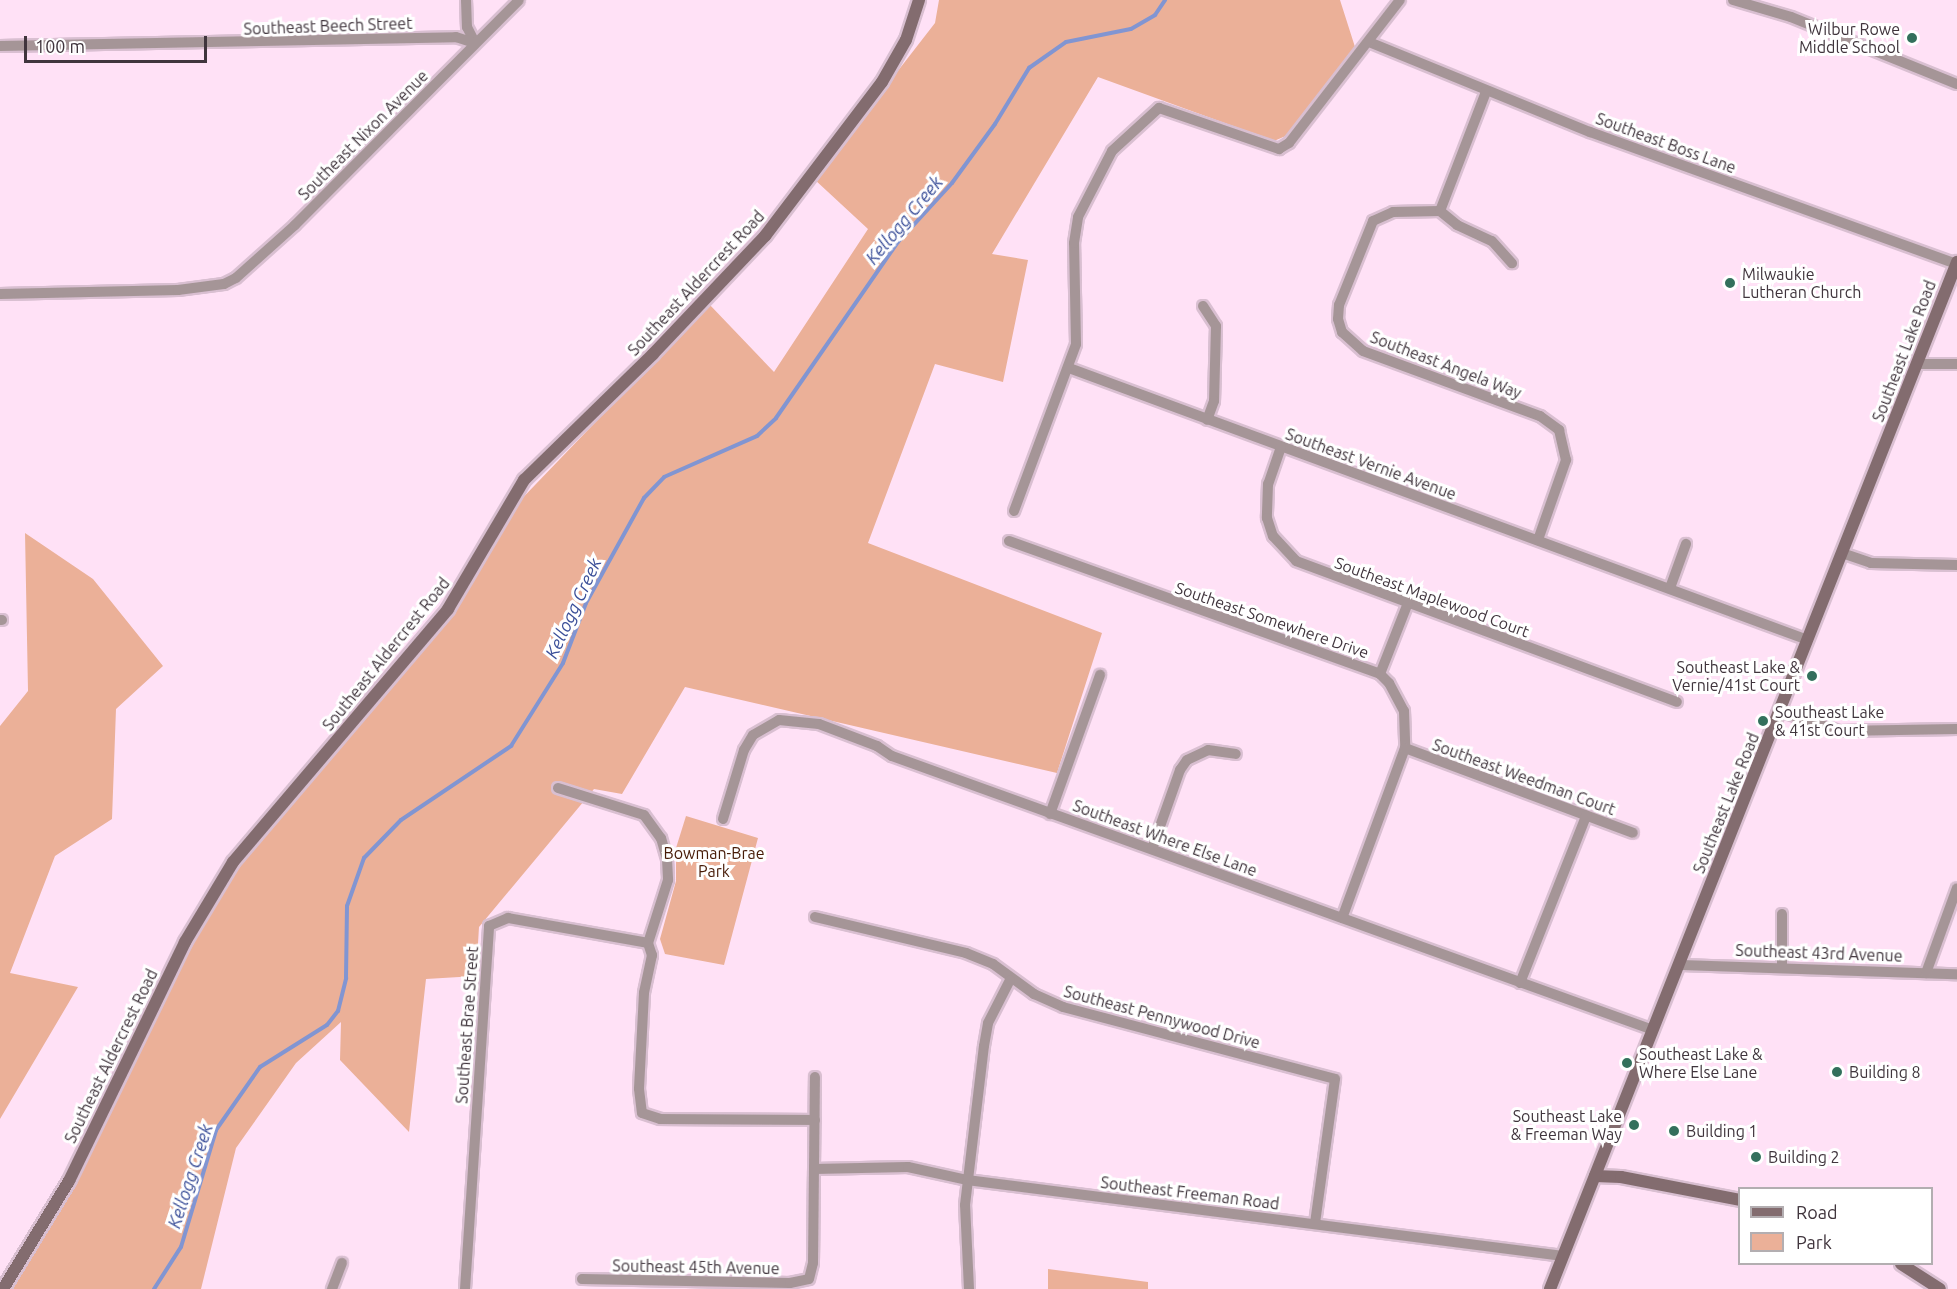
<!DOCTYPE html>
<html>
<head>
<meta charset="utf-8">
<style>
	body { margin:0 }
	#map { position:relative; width:1957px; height:1289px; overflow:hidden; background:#ffe1f6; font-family:Ubuntu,sans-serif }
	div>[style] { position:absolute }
	.green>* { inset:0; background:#ebb098 }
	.stream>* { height:4px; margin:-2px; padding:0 2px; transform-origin:2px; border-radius:2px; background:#8195d2 }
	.roads { filter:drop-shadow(2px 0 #d9bfd1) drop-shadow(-2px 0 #d9bfd1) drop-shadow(0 2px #d9bfd1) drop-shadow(0 -2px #d9bfd1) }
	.street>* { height:10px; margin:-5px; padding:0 5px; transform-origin:5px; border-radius:5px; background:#a59597 }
	.secondary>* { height:12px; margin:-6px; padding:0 6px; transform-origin:6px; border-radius:6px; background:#836c6f }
	.dots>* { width:16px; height:16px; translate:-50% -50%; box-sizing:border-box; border:3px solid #fff; border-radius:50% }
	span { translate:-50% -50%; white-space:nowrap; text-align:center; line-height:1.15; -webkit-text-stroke:6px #fff; paint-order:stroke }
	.street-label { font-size:16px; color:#40353d }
	.poi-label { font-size:16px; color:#40353d }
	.right { translate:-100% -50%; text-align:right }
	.left { translate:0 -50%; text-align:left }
	.park-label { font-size:16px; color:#461a06 }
	.water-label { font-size:18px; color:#3b4f99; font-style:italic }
	.legend { position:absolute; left:1738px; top:1187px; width:195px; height:78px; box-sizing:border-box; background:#fff; border:2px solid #b3aeb1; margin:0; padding:8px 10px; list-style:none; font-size:18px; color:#40353d }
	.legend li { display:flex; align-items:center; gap:12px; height:30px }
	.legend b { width:30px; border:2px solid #b3aeb1 }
	.scale { position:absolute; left:24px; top:36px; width:183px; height:27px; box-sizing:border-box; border:3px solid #40353d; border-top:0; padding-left:8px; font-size:18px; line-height:21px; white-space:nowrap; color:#40353d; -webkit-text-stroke:4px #fff; paint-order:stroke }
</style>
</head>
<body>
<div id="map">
	<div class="green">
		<i style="clip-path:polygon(939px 0,1340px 0,1355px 47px,1288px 135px,1274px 141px,1098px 77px,992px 254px,1028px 260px,1003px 382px,935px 364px,868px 543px,1102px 633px,1057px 773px,685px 687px,622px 794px,594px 789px,479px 927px,476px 976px,426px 979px,409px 1132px,340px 1060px,341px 1022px,296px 1063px,236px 1148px,201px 1289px,8px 1289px,58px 1212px,219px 892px,467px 590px,510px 511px,709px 304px,774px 372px,868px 229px,814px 179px,935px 23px)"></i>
		<i style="clip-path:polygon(25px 533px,93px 579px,163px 666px,116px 709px,112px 819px,55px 856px,10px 973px,78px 987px,0 1119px,0 726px,28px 691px)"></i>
		<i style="clip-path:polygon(686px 816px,758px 838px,724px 965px,665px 954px,660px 939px,676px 881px,676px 848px)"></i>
		<i style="clip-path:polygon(1048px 1269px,1148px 1282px,1148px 1289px,1048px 1289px)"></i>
	</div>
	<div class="stream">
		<i style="left:154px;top:1289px;width:50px;rotate:-57.3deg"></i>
		<i style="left:181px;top:1247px;width:122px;rotate:-73.3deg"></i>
		<i style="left:216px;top:1130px;width:77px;rotate:-55.1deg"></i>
		<i style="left:260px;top:1067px;width:79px;rotate:-32.1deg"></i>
		<i style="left:327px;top:1025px;width:18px;rotate:-52deg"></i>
		<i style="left:338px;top:1011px;width:34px;rotate:-76deg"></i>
		<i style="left:346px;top:978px;width:72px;rotate:-89.2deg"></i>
		<i style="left:347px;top:906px;width:51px;rotate:-70.5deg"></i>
		<i style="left:364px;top:858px;width:53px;rotate:-45.8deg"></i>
		<i style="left:401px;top:820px;width:133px;rotate:-33.9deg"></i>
		<i style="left:511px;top:746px;width:98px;rotate:-57.9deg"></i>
		<i style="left:563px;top:663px;width:64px;rotate:-69deg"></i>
		<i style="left:586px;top:603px;width:120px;rotate:-61.1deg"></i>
		<i style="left:644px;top:498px;width:29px;rotate:-46deg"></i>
		<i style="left:664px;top:477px;width:102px;rotate:-23.8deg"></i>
		<i style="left:757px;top:436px;width:26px;rotate:-43deg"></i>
		<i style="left:776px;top:418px;width:214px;rotate:-55.3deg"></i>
		<i style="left:898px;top:242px;width:80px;rotate:-47.5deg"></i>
		<i style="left:952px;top:183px;width:73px;rotate:-53.9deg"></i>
		<i style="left:995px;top:124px;width:66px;rotate:-58.7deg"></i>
		<i style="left:1029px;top:68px;width:45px;rotate:-35.1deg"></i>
		<i style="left:1066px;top:42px;width:66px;rotate:-11.3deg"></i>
		<i style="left:1131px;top:29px;width:28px;rotate:-30deg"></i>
		<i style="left:1155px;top:15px;width:18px;rotate:-56deg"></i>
	</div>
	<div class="roads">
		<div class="street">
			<i style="left:466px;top:0;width:27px;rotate:88deg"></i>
			<i style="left:467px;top:27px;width:18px;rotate:63deg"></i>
			<i style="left:1733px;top:0;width:60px;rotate:16.3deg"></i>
			<i style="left:1791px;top:17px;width:179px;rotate:22deg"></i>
			<i style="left:1369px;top:42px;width:239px;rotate:22.2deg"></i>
			<i style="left:1590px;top:132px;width:389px;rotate:19.8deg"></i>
			<i style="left:0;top:46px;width:456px;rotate:-1.1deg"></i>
			<i style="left:456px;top:37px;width:20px;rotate:18deg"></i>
			<i style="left:1440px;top:211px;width:47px;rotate:178.8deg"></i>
			<i style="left:1393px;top:212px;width:22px;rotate:156deg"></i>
			<i style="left:1373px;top:221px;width:91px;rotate:112deg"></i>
			<i style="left:1339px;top:305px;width:14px;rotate:94deg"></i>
			<i style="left:1338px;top:319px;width:14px;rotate:73deg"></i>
			<i style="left:1342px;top:332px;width:28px;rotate:42deg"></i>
			<i style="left:1363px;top:351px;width:189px;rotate:20.2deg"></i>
			<i style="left:1540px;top:416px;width:24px;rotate:36deg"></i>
			<i style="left:1559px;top:430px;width:31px;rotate:77deg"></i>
			<i style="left:1566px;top:460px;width:85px;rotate:109.3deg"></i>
			<i style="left:1440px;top:211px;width:128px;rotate:-68.9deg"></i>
			<i style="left:1440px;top:211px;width:22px;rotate:39deg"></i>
			<i style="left:1457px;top:225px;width:38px;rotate:25deg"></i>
			<i style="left:1492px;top:241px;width:30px;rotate:48deg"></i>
			<i style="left:0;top:294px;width:178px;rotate:-1.3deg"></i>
			<i style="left:178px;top:290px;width:46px;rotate:-7.4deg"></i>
			<i style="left:224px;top:284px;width:13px;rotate:-27deg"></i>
			<i style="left:236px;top:278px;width:79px;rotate:-41.9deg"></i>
			<i style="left:295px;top:225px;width:317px;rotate:-45.1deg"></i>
			<i style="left:1203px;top:306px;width:24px;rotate:57deg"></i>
			<i style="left:1216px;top:326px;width:75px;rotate:91.5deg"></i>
			<i style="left:1214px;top:401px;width:20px;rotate:110deg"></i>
			<i style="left:1917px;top:364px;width:40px"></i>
			<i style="left:1069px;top:368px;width:787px;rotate:20.21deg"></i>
			<i style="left:1281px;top:447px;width:39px;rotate:109deg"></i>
			<i style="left:1268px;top:484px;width:34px;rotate:92deg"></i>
			<i style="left:1267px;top:518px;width:19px;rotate:72deg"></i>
			<i style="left:1273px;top:536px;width:34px;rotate:47deg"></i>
			<i style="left:1296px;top:561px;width:406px;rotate:20.3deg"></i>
			<i style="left:1014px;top:511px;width:178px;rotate:-69.6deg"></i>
			<i style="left:1076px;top:344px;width:101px;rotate:-91.1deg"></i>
			<i style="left:1074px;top:243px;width:26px;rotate:-81deg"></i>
			<i style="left:1078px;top:217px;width:74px;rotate:-62.7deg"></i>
			<i style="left:1112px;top:151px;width:64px;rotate:-42.5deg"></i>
			<i style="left:1159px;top:108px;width:127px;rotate:18.9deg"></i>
			<i style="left:1279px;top:149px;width:12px;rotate:-31deg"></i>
			<i style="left:1289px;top:143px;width:181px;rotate:-52.2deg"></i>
			<i style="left:1009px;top:541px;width:394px;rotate:19.7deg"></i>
			<i style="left:1380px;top:674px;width:13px;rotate:45deg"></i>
			<i style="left:1389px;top:683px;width:32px;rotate:62deg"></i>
			<i style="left:1404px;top:711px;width:37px;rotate:88deg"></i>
			<i style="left:1405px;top:748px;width:181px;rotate:110.3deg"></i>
			<i style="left:1842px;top:553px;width:31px;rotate:19deg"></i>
			<i style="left:1871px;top:563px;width:86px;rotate:1.3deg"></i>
			<i style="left:1670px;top:588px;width:47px;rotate:-70deg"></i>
			<i style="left:0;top:620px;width:2px"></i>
			<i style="left:1380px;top:674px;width:76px;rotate:-68.5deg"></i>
			<i style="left:1780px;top:711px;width:62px;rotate:18.7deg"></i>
			<i style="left:1839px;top:731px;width:118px;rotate:-1deg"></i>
			<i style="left:1405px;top:748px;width:243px;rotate:20.4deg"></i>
			<i style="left:558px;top:788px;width:90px;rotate:17.4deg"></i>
			<i style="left:644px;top:815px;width:29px;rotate:54deg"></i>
			<i style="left:661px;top:838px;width:22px;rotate:74deg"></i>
			<i style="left:667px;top:859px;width:21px;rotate:87deg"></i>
			<i style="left:668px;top:880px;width:66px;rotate:107.6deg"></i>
			<i style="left:648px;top:943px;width:13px;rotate:72deg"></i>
			<i style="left:652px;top:955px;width:39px;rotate:102deg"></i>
			<i style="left:644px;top:993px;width:96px;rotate:93deg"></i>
			<i style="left:639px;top:1089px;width:24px;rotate:83deg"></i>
			<i style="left:642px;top:1113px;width:19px;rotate:18deg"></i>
			<i style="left:660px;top:1119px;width:155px;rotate:0.4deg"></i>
			<i style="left:1050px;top:814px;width:148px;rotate:-70.2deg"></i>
			<i style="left:723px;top:819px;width:72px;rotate:-73.1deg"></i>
			<i style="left:744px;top:750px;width:17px;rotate:-59deg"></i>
			<i style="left:753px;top:735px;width:30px;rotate:-30deg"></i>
			<i style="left:779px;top:720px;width:40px;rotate:5.7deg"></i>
			<i style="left:819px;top:724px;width:62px;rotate:20.8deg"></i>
			<i style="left:877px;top:746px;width:18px;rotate:34deg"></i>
			<i style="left:892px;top:756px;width:809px;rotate:19.8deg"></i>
			<i style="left:1152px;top:849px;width:84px;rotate:-70.5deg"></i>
			<i style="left:1180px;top:770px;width:12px;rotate:-55deg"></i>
			<i style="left:1187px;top:760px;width:23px;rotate:-25deg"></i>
			<i style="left:1208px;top:750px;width:28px;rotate:8deg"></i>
			<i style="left:815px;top:917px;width:155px;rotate:13.4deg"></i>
			<i style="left:966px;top:953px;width:29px;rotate:22deg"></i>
			<i style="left:993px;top:964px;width:51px;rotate:36.2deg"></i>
			<i style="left:1034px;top:994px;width:32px;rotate:24deg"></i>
			<i style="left:1063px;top:1007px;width:281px;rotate:14.8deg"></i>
			<i style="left:1335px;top:1079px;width:145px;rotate:97.9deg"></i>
			<i style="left:1679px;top:965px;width:278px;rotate:1.9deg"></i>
			<i style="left:1782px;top:967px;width:53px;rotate:-90deg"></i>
			<i style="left:1926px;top:973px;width:90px;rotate:-70deg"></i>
			<i style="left:1520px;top:983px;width:180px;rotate:-68.4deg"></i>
			<i style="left:814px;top:1169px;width:94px;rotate:-1.2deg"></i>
			<i style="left:908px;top:1167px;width:60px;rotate:12.4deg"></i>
			<i style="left:967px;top:1180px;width:601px;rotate:7.27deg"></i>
			<i style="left:582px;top:1279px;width:208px;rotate:1.1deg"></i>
			<i style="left:790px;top:1283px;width:19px;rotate:-12deg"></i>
			<i style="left:809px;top:1279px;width:16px;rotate:-76deg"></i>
			<i style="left:813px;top:1263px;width:186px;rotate:-89.4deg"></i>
			<i style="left:332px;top:1289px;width:28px;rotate:-69deg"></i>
			<i style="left:465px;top:1289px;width:364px;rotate:-86.2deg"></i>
			<i style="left:489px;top:926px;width:21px;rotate:-23deg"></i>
			<i style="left:508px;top:918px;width:142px;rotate:10.1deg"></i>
			<i style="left:969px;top:1289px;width:84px;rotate:-92.7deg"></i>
			<i style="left:965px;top:1205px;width:160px;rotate:-83.2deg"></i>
			<i style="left:984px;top:1046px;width:23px;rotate:-80deg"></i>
			<i style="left:988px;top:1023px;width:48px;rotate:-62.9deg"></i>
		</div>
		<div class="secondary">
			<i style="left:1595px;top:1176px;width:26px;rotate:2deg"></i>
			<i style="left:1621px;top:1177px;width:121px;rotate:10.9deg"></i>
			<i style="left:1901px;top:1264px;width:46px;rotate:32.7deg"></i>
			<i style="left:3px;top:1289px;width:127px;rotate:-58.6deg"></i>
			<i style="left:69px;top:1181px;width:266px;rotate:-64.1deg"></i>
			<i style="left:185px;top:942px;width:93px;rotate:-59deg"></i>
			<i style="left:233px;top:862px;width:332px;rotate:-49.6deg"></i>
			<i style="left:448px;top:609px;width:150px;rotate:-59.5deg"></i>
			<i style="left:524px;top:480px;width:180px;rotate:-44.3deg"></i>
			<i style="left:653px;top:354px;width:163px;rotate:-46.5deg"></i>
			<i style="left:765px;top:236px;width:193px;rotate:-52.8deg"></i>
			<i style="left:882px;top:82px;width:48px;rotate:-60.3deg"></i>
			<i style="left:906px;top:40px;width:42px;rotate:-72deg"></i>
			<i style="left:1550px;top:1289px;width:1105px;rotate:-68.38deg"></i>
		</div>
	</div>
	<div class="dots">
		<i style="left:1912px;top:38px;background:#33705c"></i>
		<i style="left:1730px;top:283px;background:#33705c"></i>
		<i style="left:1812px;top:676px;background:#33705c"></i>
		<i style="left:1763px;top:721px;background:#33705c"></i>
		<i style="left:1627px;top:1063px;background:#33705c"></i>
		<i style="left:1837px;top:1072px;background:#33705c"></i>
		<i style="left:1634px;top:1125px;background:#33705c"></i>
		<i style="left:1674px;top:1131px;background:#33705c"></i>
		<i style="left:1756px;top:1157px;background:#33705c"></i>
	</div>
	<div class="street-label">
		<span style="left:328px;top:26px;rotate:-2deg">Southeast Beech Street</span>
		<span style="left:363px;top:135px;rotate:-45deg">Southeast Nixon Avenue</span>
		<span style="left:1666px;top:143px;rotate:20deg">Southeast Boss Lane</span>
		<span style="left:696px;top:283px;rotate:-47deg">Southeast Aldercrest Road</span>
		<span style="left:1904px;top:351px;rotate:-69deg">Southeast Lake Road</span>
		<span style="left:1446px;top:365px;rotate:21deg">Southeast Angela Way</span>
		<span style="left:1371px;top:464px;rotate:20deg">Southeast Vernie Avenue</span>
		<span style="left:1432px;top:597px;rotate:20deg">Southeast Maplewood Court</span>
		<span style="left:1272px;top:620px;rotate:19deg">Southeast Somewhere Drive</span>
		<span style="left:386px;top:654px;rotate:-51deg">Southeast Aldercrest Road</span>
		<span style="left:1524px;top:777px;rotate:20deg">Southeast Weedman Court</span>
		<span style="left:1726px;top:803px;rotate:-68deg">Southeast Lake Road</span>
		<span style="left:1165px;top:838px;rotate:20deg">Southeast Where Else Lane</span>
		<span style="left:1819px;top:953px;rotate:2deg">Southeast 43rd Avenue</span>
		<span style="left:1162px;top:1017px;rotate:15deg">Southeast Pennywood Drive</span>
		<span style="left:467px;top:1025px;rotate:-86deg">Southeast Brae Street</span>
		<span style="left:111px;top:1056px;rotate:-64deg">Southeast Aldercrest Road</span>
		<span style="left:1190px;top:1193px;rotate:7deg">Southeast Freeman Road</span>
		<span style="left:696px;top:1267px;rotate:1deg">Southeast 45th Avenue</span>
	</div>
	<div class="poi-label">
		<span class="right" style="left:1900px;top:38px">Wilbur Rowe<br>Middle School</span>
		<span class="left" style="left:1742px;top:283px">Milwaukie<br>Lutheran Church</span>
		<span class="right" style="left:1800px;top:676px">Southeast Lake &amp;<br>Vernie/41st Court</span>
		<span class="left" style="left:1775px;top:721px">Southeast Lake<br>&amp; 41st Court</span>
		<span class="left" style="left:1639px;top:1063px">Southeast Lake &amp;<br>Where Else Lane</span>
		<span class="left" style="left:1849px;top:1072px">Building 8</span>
		<span class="right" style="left:1622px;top:1125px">Southeast Lake<br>&amp; Freeman Way</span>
		<span class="left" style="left:1686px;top:1131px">Building 1</span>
		<span class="left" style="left:1768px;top:1157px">Building 2</span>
	</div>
	<div class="park-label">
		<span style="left:714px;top:862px">Bowman-Brae<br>Park</span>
	</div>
	<div class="water-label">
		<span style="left:904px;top:220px;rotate:-50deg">Kellogg Creek</span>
		<span style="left:573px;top:608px;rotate:-65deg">Kellogg Creek</span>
		<span style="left:190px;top:1176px;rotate:-72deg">Kellogg Creek</span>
	</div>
	<ul class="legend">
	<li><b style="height:8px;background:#836c6f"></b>Road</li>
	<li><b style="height:16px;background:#ebb098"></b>Park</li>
	</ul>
	<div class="scale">100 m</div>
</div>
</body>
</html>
